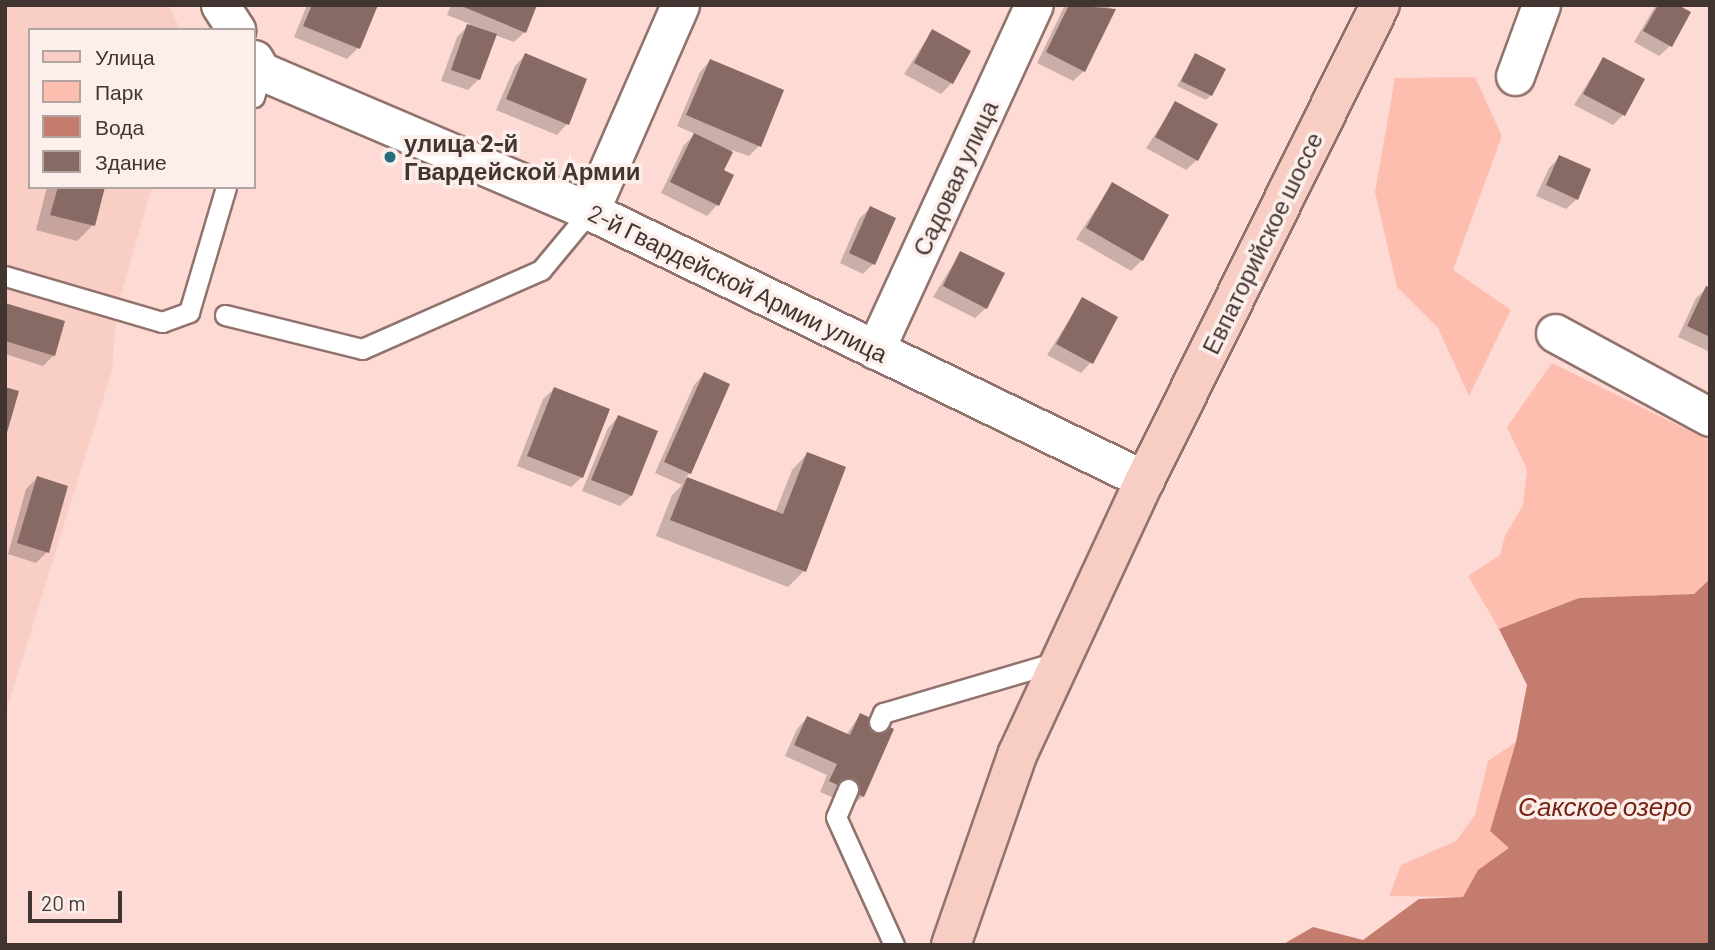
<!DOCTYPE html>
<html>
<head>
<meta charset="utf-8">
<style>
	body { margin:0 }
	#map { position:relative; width:1715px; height:950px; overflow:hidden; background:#fddbd4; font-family:Barlow,sans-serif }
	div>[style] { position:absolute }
	.built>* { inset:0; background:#f8cec5 }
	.green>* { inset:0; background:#fdbeb0 }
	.water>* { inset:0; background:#c37c6d }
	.shadow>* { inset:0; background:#0003 }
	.building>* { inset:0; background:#876a63 }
	.roads { filter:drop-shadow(2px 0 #91736d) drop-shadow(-2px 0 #91736d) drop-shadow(0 2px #91736d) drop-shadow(0 -2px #91736d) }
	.service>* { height:19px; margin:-9.5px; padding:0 9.5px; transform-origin:9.5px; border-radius:9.5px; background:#fff }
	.minor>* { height:37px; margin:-18.5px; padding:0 18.5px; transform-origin:18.5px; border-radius:18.5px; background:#fff }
	.primary>* { height:38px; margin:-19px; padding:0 19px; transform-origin:19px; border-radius:19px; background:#f8cdc4 }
	.dots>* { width:19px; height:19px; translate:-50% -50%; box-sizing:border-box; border:4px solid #fceeeb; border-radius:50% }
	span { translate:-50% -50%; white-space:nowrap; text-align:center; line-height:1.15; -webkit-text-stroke:7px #fceeeb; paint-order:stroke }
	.poi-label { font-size:24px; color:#413431; font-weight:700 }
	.left { translate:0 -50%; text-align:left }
	.street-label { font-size:24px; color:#413431 }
	.water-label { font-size:26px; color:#782314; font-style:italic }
	.frame { position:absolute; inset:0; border:7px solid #413431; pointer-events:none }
	.legend { position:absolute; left:28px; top:28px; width:228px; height:161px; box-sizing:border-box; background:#fceeeb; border:2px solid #b1a4a1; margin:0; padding:9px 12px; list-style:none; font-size:21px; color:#413431 }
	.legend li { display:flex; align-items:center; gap:14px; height:35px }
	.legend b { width:35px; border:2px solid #b1a4a1 }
	.scale { position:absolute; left:28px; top:891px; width:94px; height:32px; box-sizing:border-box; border:4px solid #413431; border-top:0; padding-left:9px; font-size:21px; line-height:24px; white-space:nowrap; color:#413431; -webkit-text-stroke:5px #fceeeb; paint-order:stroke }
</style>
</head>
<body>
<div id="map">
	<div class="built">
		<i style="clip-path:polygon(5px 5px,168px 5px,181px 30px,30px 30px,30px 187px,152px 187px,117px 309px,112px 370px,5px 715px)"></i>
	</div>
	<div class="green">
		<i style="clip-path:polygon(1475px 77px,1502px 136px,1453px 270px,1511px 310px,1469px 396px,1438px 328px,1397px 287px,1375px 192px,1395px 78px)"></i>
		<i style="clip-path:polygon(1552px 363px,1710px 441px,1710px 579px,1694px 594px,1579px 598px,1499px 629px,1468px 576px,1500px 555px,1505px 536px,1523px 505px,1527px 470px,1507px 427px)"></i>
		<i style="clip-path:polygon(1516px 742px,1490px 831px,1510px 848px,1478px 870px,1463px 897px,1389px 896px,1401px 865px,1456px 841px,1475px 815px,1488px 761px)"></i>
	</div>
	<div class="water">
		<i style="clip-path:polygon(1710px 579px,1710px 945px,1282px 945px,1313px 927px,1363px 940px,1419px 899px,1463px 897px,1478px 870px,1509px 848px,1490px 831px,1516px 742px,1527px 685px,1499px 629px,1579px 598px,1694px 594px)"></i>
	</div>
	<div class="shadow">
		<i style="clip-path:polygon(307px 5px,376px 5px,358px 48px,347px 59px,294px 37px)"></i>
		<i style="clip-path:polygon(451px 5px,536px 5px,525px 32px,514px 42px,495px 35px,479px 79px,468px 90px,441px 81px,457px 37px,470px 24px,447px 15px)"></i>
		<i style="clip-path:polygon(1065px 5px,1104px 5px,1114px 10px,1084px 71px,1073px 81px,1037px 63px)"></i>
		<i style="clip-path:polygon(1656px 5px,1674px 5px,1670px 46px,1659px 56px,1634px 42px)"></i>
		<i style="clip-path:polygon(932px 31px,952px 83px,941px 94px,904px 74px)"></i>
		<i style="clip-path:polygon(525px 55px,567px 124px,557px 135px,496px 110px,515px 66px)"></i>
		<i style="clip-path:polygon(1195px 55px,1211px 95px,1206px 100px,1177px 86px)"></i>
		<i style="clip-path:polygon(1603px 59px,1623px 115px,1613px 125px,1574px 105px)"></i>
		<i style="clip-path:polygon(710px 61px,759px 146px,749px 156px,732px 150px,722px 171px,717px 205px,707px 216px,661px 193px,684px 145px,695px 134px,677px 126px,700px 72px)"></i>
		<i style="clip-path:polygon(1176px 103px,1197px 160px,1186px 170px,1146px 148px)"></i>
		<i style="clip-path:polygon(1559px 158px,1577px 199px,1566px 209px,1536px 196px,1549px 168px)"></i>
		<i style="clip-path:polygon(1112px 184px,1142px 260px,1131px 271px,1076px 239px)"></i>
		<i style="clip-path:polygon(47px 187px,103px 187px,93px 225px,77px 241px,36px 230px)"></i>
		<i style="clip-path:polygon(870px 208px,874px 263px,863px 274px,840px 263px,859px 219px)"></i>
		<i style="clip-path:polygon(960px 253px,986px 308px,975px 318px,933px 297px)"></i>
		<i style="clip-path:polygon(1707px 288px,1710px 289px,1710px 352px,1678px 337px,1696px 298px)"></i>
		<i style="clip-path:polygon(1082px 300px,1091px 362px,1081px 373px,1047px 355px)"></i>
		<i style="clip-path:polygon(5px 305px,54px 355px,43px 366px,5px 354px)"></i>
		<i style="clip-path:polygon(704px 374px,690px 473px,685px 478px,775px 513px,792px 470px,807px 454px,804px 571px,788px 587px,656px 536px,672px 495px,682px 485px,655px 473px,694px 385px)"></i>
		<i style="clip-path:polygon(554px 389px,582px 477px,571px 487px,517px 466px,543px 399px)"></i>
		<i style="clip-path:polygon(618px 417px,656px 432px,631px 496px,620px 506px,582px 491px,608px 428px)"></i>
		<i style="clip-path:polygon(37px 478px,47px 552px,36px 563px,8px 554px,26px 489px)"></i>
		<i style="clip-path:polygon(860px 715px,863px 796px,852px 806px,820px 792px,827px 775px,785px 756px,797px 729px,807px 718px,846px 735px)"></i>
	</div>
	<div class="building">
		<i style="clip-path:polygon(312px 5px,378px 5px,360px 49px,303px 26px)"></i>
		<i style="clip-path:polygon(459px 5px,537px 5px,526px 33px)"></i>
		<i style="clip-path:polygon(1069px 5px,1116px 9px,1085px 72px,1046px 52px)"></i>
		<i style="clip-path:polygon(1658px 5px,1678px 5px,1691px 12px,1672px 47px,1643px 31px)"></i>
		<i style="clip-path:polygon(467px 24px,497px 34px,480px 80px,451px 70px)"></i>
		<i style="clip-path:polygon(932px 29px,971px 51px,953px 84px,914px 63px)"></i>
		<i style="clip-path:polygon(525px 53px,587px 79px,569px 125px,506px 99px)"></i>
		<i style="clip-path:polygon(1195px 53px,1226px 69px,1212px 96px,1181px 81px)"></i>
		<i style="clip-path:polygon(1603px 57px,1645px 79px,1625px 116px,1583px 94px)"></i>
		<i style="clip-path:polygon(710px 59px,784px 90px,761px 147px,686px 115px)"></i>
		<i style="clip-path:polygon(1175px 101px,1218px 124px,1198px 161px,1155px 137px)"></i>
		<i style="clip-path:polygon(694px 133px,733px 152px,724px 170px,734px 175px,719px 206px,670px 182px)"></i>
		<i style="clip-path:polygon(1559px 155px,1591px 169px,1578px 200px,1546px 185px)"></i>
		<i style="clip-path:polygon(1112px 182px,1169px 215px,1143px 261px,1086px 228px)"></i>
		<i style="clip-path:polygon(58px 187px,105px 187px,95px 226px,50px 215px)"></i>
		<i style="clip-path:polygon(870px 206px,896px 218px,875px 265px,849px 253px)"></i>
		<i style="clip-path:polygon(960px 251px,1005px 273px,987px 309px,943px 286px)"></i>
		<i style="clip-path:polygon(1706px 286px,1710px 287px,1710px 337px,1687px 326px)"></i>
		<i style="clip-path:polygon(1082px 297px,1118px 317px,1093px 364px,1056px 344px)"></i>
		<i style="clip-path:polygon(5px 303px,65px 321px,55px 356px,5px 341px)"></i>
		<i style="clip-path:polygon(704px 372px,730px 384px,691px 474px,664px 462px)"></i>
		<i style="clip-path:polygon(5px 387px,19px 391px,6px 436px,5px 436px)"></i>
		<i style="clip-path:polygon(554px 387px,610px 409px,583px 478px,527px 456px)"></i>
		<i style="clip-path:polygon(618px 415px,658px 431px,632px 496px,591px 480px)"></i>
		<i style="clip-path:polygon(807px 452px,846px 467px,806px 572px,670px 520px,687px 477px,783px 514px)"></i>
		<i style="clip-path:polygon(37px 476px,68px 486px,49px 553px,17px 543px)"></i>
		<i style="clip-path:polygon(860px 713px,894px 729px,864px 797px,829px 781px,837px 764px,794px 745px,807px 716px,850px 735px)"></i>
	</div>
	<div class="roads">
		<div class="service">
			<i style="left:254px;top:97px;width:27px;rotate:-75deg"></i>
			<i style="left:5px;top:276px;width:164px;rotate:16.3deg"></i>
			<i style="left:162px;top:322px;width:29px;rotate:-20deg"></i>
			<i style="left:189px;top:312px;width:130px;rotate:-73.5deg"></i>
			<i style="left:225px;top:315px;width:141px;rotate:13.9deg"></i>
			<i style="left:362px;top:349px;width:196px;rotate:-23.8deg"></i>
			<i style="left:541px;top:270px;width:77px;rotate:-50.3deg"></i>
			<i style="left:879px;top:722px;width:10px;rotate:-66deg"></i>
			<i style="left:883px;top:713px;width:184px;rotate:-16.4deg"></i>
			<i style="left:848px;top:789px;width:30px;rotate:113deg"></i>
			<i style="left:836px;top:817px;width:141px;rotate:65.6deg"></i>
		</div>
		<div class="minor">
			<i style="left:220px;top:5px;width:30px;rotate:57deg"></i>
			<i style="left:254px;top:59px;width:14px;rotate:60deg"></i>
			<i style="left:261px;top:71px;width:358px;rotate:23.1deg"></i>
			<i style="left:590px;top:211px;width:617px;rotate:25.86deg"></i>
			<i style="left:1515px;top:76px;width:76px;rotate:-69.9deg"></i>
			<i style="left:590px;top:211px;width:225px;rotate:-66.4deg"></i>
			<i style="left:1555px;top:333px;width:176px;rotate:28.5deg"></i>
			<i style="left:875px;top:350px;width:380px;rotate:-65.3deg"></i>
		</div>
		<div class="primary">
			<i style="left:951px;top:945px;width:203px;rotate:-70.8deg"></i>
			<i style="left:1018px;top:753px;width:301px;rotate:-65.1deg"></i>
			<i style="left:1145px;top:480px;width:530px;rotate:-63.68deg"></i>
		</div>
	</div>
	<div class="dots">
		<i style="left:390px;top:157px;background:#276e7b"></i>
	</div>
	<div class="poi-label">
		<span class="left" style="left:404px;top:157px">улица 2-й<br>Гвардейской Армии</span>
	</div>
	<div class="street-label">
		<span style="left:955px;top:178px;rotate:-65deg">Садовая улица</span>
		<span style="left:1262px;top:243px;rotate:-64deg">Евпаторийское шоссе</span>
		<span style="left:738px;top:283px;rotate:26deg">2-й Гвардейской Армии улица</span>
	</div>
	<div class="water-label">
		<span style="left:1605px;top:806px">Сакское озеро</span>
	</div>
	<div class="frame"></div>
	<ul class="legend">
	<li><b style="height:9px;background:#f8cdc4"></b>Улица</li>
	<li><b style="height:19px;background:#fdbeb0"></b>Парк</li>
	<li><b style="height:19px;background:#c37c6d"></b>Вода</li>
	<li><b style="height:19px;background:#876a63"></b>Здание</li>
	</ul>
	<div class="scale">20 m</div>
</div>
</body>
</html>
